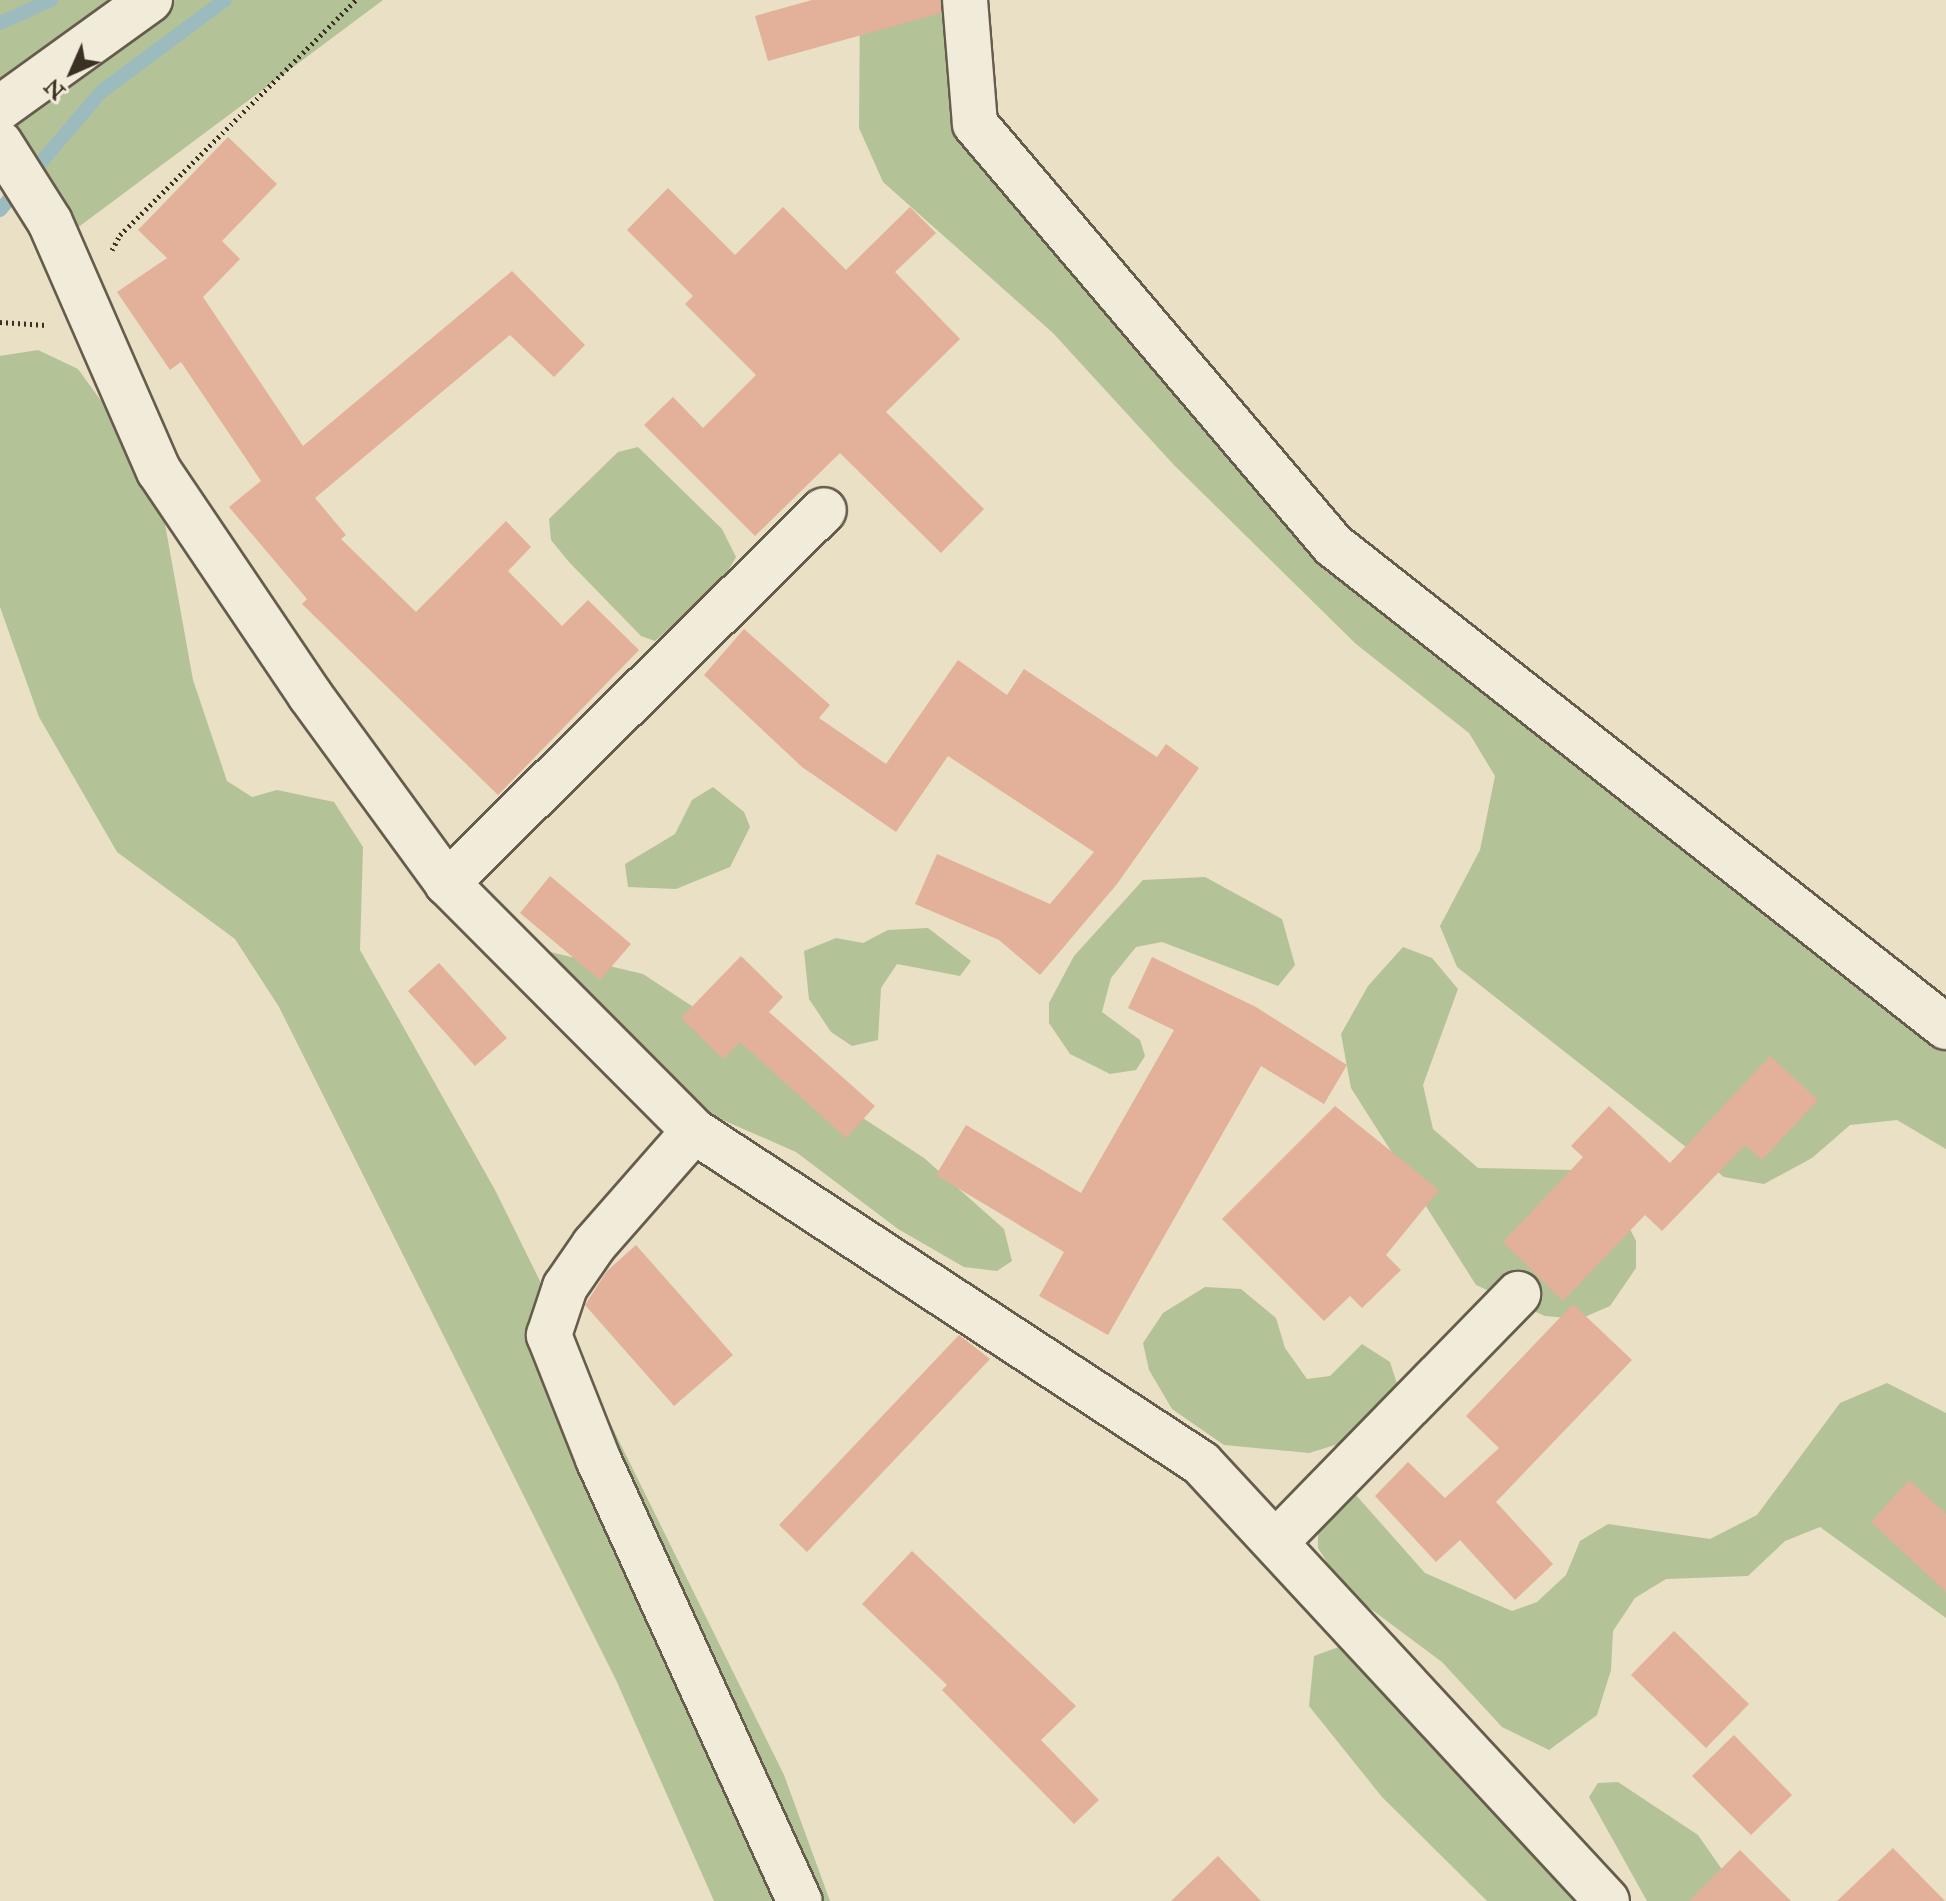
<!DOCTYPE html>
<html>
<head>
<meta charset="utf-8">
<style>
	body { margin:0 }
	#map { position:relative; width:1946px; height:1901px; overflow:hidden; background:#e9e0c5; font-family:"IM FELL Great Primer",serif }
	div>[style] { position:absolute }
	.green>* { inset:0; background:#b3c397 }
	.stream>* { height:14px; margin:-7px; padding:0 7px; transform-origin:7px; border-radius:7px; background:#9bbbbe }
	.building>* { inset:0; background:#e3b099 }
	.path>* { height:5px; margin-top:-2.5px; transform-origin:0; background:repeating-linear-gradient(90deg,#3a3023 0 2px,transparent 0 6px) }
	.roads { filter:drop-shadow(2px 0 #665c4c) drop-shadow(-2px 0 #665c4c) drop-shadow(0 2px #665c4c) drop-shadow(0 -2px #665c4c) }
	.minor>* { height:44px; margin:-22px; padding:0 22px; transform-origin:22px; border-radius:22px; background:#f1ebd9 }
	span { translate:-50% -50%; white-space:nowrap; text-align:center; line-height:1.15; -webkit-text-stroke:6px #f1ebd9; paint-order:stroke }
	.north { position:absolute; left:32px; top:32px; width:80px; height:80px; -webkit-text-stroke:6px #f1ebd9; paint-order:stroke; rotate:225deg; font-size:22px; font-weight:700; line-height:32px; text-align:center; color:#3a3023 }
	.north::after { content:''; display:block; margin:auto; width:28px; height:36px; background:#3a3023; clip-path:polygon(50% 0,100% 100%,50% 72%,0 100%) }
</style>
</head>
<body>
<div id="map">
	<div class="green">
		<i style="clip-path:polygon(0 0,383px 0,53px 246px,0 142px)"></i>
		<i style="clip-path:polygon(860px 0,965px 0,975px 124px,1333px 545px,1946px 1018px,1946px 1149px,1897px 1120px,1850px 1125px,1812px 1158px,1764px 1184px,1724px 1177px,1457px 967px,1440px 926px,1480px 850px,1495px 776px,1469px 733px,1356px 644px,1174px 465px,1053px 333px,883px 182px,859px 128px)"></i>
		<i style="clip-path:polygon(38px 350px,78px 369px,128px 438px,165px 524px,193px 680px,227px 781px,252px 797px,277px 790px,334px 802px,363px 847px,360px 950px,495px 1190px,784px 1775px,830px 1901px,714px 1901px,616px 1680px,279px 1007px,235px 939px,117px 852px,39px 717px,0 607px,0 356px)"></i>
		<i style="clip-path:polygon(638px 447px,722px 529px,736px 557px,721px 583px,655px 641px,641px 636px,569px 562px,551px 540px,549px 519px,618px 452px)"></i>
		<i style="clip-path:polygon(713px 787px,744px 812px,750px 827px,730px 867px,676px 889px,628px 887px,625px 864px,675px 834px,692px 800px)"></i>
		<i style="clip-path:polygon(1205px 877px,1282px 919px,1295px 965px,1278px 986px,1162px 942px,1136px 947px,1111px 978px,1102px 1012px,1140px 1040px,1145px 1056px,1136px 1070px,1110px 1074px,1070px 1054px,1049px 1023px,1049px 1003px,1074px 956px,1143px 880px)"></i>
		<i style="clip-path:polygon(928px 928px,971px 961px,960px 976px,897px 964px,881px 988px,878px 1040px,852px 1046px,831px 1032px,809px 999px,804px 951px,836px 938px,863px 943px,888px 930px)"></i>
		<i style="clip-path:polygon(1403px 947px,1432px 958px,1458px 989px,1423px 1085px,1433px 1129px,1478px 1168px,1570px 1170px,1618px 1205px,1636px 1241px,1636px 1268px,1610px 1306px,1580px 1319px,1545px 1316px,1476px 1285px,1351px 1088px,1341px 1034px,1368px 986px)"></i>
		<i style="clip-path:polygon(546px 951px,643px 974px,924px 1158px,1004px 1229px,1012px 1261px,997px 1271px,964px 1267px,898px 1229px,796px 1152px,643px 1085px)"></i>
		<i style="clip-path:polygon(1205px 1287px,1241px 1289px,1276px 1318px,1285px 1348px,1307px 1379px,1330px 1376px,1362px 1344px,1390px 1362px,1399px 1390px,1348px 1441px,1309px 1453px,1224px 1445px,1172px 1409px,1149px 1370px,1143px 1343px,1163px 1313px)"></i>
		<i style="clip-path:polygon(1887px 1383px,1946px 1413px,1946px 1618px,1820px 1527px,1785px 1541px,1748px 1576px,1666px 1579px,1635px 1598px,1613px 1631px,1611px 1670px,1597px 1715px,1549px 1750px,1502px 1727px,1442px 1662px,1344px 1589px,1318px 1548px,1318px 1517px,1331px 1501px,1355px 1494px,1425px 1573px,1512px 1611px,1537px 1602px,1566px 1575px,1580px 1541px,1608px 1524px,1710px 1539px,1757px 1515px,1840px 1403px)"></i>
		<i style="clip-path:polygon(1347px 1644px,1436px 1738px,1576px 1901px,1487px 1901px,1382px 1797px,1309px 1706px,1314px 1656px)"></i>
		<i style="clip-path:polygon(1618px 1782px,1698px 1835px,1744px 1901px,1647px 1901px,1589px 1797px,1598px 1783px)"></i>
	</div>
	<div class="stream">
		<i style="left:0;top:23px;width:56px;rotate:-24.3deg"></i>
		<i style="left:0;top:210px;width:157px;rotate:-49.4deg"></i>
		<i style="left:102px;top:91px;width:153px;rotate:-36.5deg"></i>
	</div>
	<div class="building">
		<i style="clip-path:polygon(812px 0,940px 0,941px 13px,768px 61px,755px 16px)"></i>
		<i style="clip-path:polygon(228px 137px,277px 184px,222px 241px,240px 259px,203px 297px,303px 446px,512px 271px,585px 345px,554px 377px,510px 335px,315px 498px,346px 535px,341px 539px,416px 612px,506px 521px,531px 547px,508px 571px,562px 626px,588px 600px,639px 650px,498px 795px,302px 604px,307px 599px,229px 507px,261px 481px,181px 362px,170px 370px,117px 292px,167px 258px,138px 230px)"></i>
		<i style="clip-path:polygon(668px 188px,735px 255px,783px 207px,846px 270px,910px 207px,936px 233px,895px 272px,960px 339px,886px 412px,984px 509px,941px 553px,840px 453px,755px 536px,644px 425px,673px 397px,703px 428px,756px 375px,685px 304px,693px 296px,627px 230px)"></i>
		<i style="clip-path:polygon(744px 629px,830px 705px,819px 718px,886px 764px,958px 660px,1007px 695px,1024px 669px,1157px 757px,1166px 744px,1199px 768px,1117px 884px,1040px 975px,999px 940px,915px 904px,937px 854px,1050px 904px,1094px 852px,948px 756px,896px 832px,802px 767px,704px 675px)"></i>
		<i style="clip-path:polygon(550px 876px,631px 944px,600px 980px,520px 913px)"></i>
		<i style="clip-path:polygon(741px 956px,783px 997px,769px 1012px,875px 1106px,846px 1138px,740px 1042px,723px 1059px,681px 1018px)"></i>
		<i style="clip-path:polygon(1152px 957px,1256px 1007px,1347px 1065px,1324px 1104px,1261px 1066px,1108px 1335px,1039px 1296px,1064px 1252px,936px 1175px,966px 1125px,1081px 1193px,1174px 1030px,1128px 1008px)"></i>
		<i style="clip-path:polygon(439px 963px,507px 1038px,475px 1066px,408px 991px)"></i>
		<i style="clip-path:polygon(1770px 1056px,1818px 1100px,1762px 1160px,1745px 1145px,1662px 1231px,1645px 1215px,1563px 1301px,1503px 1242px,1583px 1157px,1571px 1146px,1609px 1106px,1670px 1163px)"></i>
		<i style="clip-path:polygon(1335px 1106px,1439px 1190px,1386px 1255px,1401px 1270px,1362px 1308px,1350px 1296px,1324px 1321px,1222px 1219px)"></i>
		<i style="clip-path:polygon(636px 1245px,733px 1355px,674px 1406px,585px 1305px,607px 1271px)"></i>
		<i style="clip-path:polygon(1573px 1304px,1632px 1360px,1496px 1502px,1553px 1564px,1515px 1600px,1460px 1540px,1436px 1562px,1375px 1496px,1408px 1462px,1445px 1498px,1499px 1448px,1466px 1416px)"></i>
		<i style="clip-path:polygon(959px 1335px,990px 1359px,807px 1552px,779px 1525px)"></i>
		<i style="clip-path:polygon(1909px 1480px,1946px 1514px,1946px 1592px,1871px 1522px)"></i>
		<i style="clip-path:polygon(912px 1551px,1076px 1706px,1041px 1740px,1099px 1800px,1074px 1824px,942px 1690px,947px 1685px,862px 1604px)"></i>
		<i style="clip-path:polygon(1674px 1631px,1749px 1704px,1706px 1748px,1631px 1675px)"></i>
		<i style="clip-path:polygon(1734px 1735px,1792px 1795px,1751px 1835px,1692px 1776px)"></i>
		<i style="clip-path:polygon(1893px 1848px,1945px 1901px,1837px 1901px)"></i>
		<i style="clip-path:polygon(1740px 1850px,1791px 1901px,1689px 1901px)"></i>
		<i style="clip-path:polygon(1218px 1856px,1261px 1901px,1171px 1901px)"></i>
	</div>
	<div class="path">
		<i style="left:112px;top:250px;width:17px;rotate:-62deg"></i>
		<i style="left:120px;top:235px;width:333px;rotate:-44.9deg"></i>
		<i style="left:0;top:322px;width:46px;rotate:3.7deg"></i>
	</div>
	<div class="roads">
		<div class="minor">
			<i style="left:965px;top:0;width:124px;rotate:85.4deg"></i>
			<i style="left:975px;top:124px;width:553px;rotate:49.62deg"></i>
			<i style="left:1333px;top:545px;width:780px;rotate:38.18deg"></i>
			<i style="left:0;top:108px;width:185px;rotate:-35.8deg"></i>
			<i style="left:0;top:143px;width:93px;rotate:57.7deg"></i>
			<i style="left:50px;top:222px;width:272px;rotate:66.4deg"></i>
			<i style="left:159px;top:471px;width:270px;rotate:56deg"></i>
			<i style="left:310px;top:695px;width:233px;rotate:53.9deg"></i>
			<i style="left:447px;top:883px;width:350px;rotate:45.1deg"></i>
			<i style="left:694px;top:1131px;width:152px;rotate:131.3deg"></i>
			<i style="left:594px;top:1245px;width:51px;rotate:124.6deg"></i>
			<i style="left:565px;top:1287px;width:51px;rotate:108.4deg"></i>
			<i style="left:549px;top:1335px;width:133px;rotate:68.4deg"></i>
			<i style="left:598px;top:1459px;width:486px;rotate:65.5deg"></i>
			<i style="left:447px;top:883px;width:530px;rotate:-44.69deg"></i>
			<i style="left:694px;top:1131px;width:606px;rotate:33.22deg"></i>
			<i style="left:1201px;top:1463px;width:597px;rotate:47.17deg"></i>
			<i style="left:1278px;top:1540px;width:344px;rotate:-45.7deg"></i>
		</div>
	</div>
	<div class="north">N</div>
</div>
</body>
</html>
